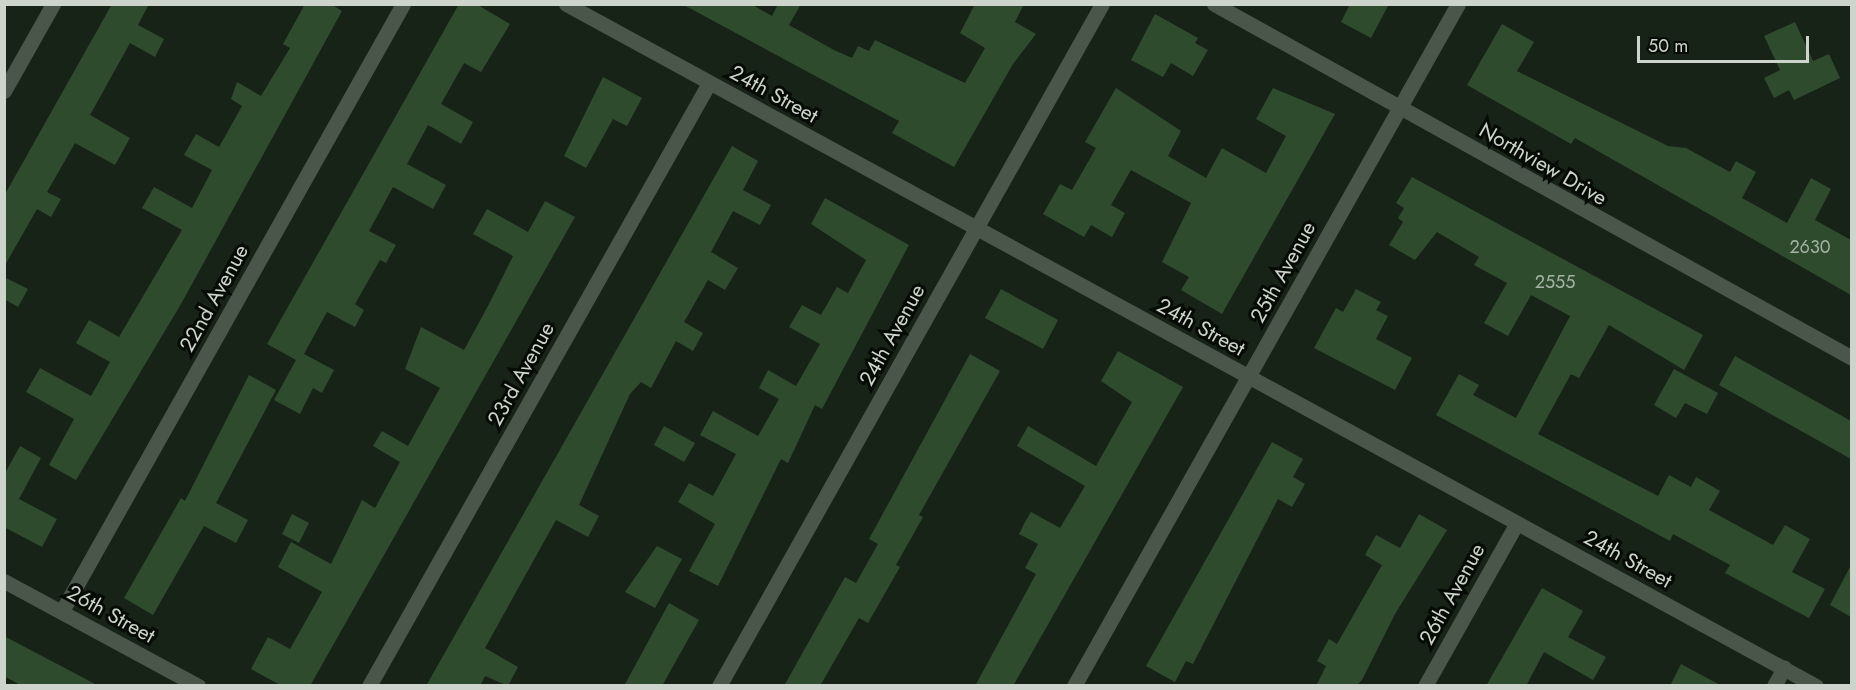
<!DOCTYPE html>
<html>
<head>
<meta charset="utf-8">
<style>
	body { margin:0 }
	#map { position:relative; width:1856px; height:690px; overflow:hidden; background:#172317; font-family:Jost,sans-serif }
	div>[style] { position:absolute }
	.building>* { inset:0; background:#2e4b2e }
	.minor>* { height:15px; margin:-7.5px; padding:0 7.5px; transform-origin:7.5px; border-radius:7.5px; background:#495649 }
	span { translate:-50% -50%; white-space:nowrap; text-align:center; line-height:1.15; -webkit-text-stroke:6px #060b06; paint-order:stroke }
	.number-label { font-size:18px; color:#a4b2a4 }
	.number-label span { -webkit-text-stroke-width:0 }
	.street-label { font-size:21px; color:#ccd4cb }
	.frame { position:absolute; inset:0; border:6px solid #ccd4cb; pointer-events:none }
	.scale { position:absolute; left:1637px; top:36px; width:172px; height:27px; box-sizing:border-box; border:3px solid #ccd4cb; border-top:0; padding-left:8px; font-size:18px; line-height:21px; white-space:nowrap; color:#ccd4cb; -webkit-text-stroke:4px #060b06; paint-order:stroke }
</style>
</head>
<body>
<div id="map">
	<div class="building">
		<i style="clip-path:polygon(112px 4px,149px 4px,138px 25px,164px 39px,155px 57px,130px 43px,90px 115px,130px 138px,115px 165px,75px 143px,47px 192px,61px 199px,51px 217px,37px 209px,4px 267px,4px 196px)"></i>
		<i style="clip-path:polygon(305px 4px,331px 4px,342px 11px,181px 304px,76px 480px,49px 465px,74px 419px,26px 392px,40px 368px,91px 396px,110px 362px,76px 343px,89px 320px,119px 337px,182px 230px,142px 208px,154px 187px,192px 208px,212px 170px,184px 155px,196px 134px,219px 147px,242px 106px,231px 99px,237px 82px,261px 96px,290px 48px,283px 44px)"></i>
		<i style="clip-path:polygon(459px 4px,476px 4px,510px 24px,481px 72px,464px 63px,441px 104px,473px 122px,461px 144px,428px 125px,407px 164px,446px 185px,433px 209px,393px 187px,369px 231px,396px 245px,386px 263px,380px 260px,355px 304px,364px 310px,355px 327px,327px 312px,304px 354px,334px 370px,322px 393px,313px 388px,300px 414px,274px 400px,296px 360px,267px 344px)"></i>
		<i style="clip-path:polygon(682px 4px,751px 4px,772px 16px,778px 4px,801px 4px,789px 25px,834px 50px,852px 58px,858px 46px,869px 51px,875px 40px,965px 83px,985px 48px,960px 33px,975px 4px,1024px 4px,1015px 22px,1036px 34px,1013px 64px,954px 167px,892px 133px,899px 121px)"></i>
		<i style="clip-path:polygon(1350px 4px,1389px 4px,1371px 38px,1341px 22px)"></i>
		<i style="clip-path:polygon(1155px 14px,1198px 38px,1195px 43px,1208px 50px,1193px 76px,1171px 63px,1163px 77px,1131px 60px)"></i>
		<i style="clip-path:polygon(1795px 22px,1813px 61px,1829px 54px,1840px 78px,1794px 100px,1789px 90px,1774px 98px,1764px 78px,1780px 70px,1764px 36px)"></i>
		<i style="clip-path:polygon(1502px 24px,1534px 42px,1517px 71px,1668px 146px,1686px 148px,1730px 172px,1736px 161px,1756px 172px,1742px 198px,1787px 223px,1811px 178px,1831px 189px,1815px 220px,1851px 240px,1851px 295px,1575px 138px,1571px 144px,1467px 85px)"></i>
		<i style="clip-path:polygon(603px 77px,642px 98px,627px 126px,613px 119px,586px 168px,564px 156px)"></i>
		<i style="clip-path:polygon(1116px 88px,1181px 131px,1168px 156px,1206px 178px,1222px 148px,1266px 173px,1286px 136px,1256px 119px,1273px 88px,1335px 114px,1222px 314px,1181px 290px,1189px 277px,1162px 262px,1191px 203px,1131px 170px,1111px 205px,1125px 213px,1112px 237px,1091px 225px,1084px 237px,1043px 214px,1060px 184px,1072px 190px,1096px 148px,1085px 142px)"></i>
		<i style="clip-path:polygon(732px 146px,758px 161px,743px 190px,771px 205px,760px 225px,733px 211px,711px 252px,738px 268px,725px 290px,708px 280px,684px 322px,703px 333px,693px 351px,676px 341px,651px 388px,641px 382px,630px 394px,579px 505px,599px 516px,588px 537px,556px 520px,485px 648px,518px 667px,508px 686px,485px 676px,480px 686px,426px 686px)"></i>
		<i style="clip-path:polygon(1412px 177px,1703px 335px,1684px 370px,1609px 325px,1579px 378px,1571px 374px,1538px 434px,1658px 496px,1669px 475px,1691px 487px,1696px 477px,1720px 491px,1709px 510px,1773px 545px,1785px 525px,1810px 539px,1792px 572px,1825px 589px,1809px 618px,1725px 573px,1730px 565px,1673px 534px,1670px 541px,1436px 415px,1459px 374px,1479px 385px,1473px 395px,1516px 418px,1570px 316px,1531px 295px,1508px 336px,1484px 323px,1507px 283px,1474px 265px,1479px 257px,1437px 232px,1415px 260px,1389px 245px,1403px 222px,1398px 218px,1404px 208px,1396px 203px)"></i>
		<i style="clip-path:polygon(825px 198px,909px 245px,822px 409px,815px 405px,788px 463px,781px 459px,718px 586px,689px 571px,715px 524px,678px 502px,689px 483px,713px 496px,736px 454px,700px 435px,713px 411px,758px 436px,779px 399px,759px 388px,768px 370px,796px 386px,820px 344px,789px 327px,802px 305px,821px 315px,837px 287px,848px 293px,866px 260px,811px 224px)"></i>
		<i style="clip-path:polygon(545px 201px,575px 217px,310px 686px,282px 686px,251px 669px,268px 637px,290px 649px,322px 592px,278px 567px,291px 542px,331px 564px,362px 500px,375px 508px,400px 462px,373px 446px,382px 431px,408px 446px,440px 388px,405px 369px,421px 327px,464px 350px,489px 304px,513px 256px,473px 234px,487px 209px,528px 232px)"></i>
		<i style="clip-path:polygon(4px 277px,28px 289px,18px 307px,4px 299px)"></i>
		<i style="clip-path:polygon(1001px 289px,1058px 320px,1043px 349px,985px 318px)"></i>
		<i style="clip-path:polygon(1356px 289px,1381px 302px,1376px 310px,1388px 316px,1376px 339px,1412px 358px,1395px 390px,1314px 348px,1336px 308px,1343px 312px)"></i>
		<i style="clip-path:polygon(1118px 351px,1183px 387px,1013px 686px,975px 686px,1036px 574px,1025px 568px,1038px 544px,1019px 534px,1025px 522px,1031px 512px,1060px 528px,1085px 486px,1017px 446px,1028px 426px,1096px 466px,1132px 402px,1101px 381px)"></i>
		<i style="clip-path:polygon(970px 354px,1000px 371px,919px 515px,923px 517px,896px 565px,900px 567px,868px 623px,859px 618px,820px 686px,784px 686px,845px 577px,856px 583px,878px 544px,869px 539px)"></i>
		<i style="clip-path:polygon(1735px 356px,1851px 421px,1851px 459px,1719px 385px)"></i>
		<i style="clip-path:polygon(1674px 369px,1718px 393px,1707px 414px,1685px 403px,1676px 418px,1654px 405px)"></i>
		<i style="clip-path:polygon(249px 375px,276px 390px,216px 503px,248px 520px,236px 543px,204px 526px,153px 615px,124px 598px,181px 498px,185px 501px)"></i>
		<i style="clip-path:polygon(664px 426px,695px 443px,684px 462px,654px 445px)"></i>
		<i style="clip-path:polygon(1272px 442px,1303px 459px,1293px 477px,1305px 484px,1292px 507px,1278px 499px,1193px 664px,1186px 661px,1175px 682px,1146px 666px)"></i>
		<i style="clip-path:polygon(20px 446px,41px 458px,19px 499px,57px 519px,42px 547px,4px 527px,4px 475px)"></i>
		<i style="clip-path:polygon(292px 514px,309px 523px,299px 543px,282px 534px)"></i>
		<i style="clip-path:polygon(1419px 514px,1447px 530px,1395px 614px,1362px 680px,1356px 686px,1316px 686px,1326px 666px,1317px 661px,1329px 639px,1337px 644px,1382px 565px,1365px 555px,1376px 535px,1400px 548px)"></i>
		<i style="clip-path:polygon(657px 546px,682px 559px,655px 608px,625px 592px)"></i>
		<i style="clip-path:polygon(1851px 565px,1851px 617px,1830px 605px)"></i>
		<i style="clip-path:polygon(1542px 588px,1583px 611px,1568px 637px,1606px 657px,1593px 680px,1544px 652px,1526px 686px,1486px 686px)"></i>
		<i style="clip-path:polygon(669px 603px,699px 620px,662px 686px,624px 686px)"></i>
		<i style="clip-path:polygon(4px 636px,99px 686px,22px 686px,4px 676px)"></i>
		<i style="clip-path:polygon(1681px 664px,1722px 686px,1670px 686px)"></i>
	</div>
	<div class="minor">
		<i style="left:566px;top:4px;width:1424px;rotate:28.62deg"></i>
		<i style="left:1214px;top:4px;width:730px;rotate:29.02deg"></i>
		<i style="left:4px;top:91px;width:100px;rotate:-60.6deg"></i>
		<i style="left:4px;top:581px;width:221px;rotate:28.4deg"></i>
		<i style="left:62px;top:611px;width:696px;rotate:-60.67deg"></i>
		<i style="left:369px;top:686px;width:692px;rotate:-60.58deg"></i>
		<i style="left:719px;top:686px;width:782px;rotate:-60.68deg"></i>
		<i style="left:1074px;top:686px;width:783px;rotate:-60.62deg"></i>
		<i style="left:1425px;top:686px;width:187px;rotate:-60.6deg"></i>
		<i style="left:1774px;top:686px;width:21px;rotate:-61deg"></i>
	</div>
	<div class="number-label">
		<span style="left:1810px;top:247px">2630</span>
		<span style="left:1555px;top:282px">2555</span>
	</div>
	<div class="street-label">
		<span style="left:774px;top:94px;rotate:29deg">24th Street</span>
		<span style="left:1543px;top:164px;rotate:30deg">Northview Drive</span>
		<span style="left:1283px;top:272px;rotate:-61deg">25th Avenue</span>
		<span style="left:214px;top:298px;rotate:-61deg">22nd Avenue</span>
		<span style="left:1201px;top:327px;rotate:29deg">24th Street</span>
		<span style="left:892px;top:335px;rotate:-61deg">24th Avenue</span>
		<span style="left:521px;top:374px;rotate:-61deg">23rd Avenue</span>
		<span style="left:1628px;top:559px;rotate:29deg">24th Street</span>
		<span style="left:1452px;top:594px;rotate:-61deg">26th Avenue</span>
		<span style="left:111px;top:614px;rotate:29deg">26th Street</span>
	</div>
	<div class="frame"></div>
	<div class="scale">50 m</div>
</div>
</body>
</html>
